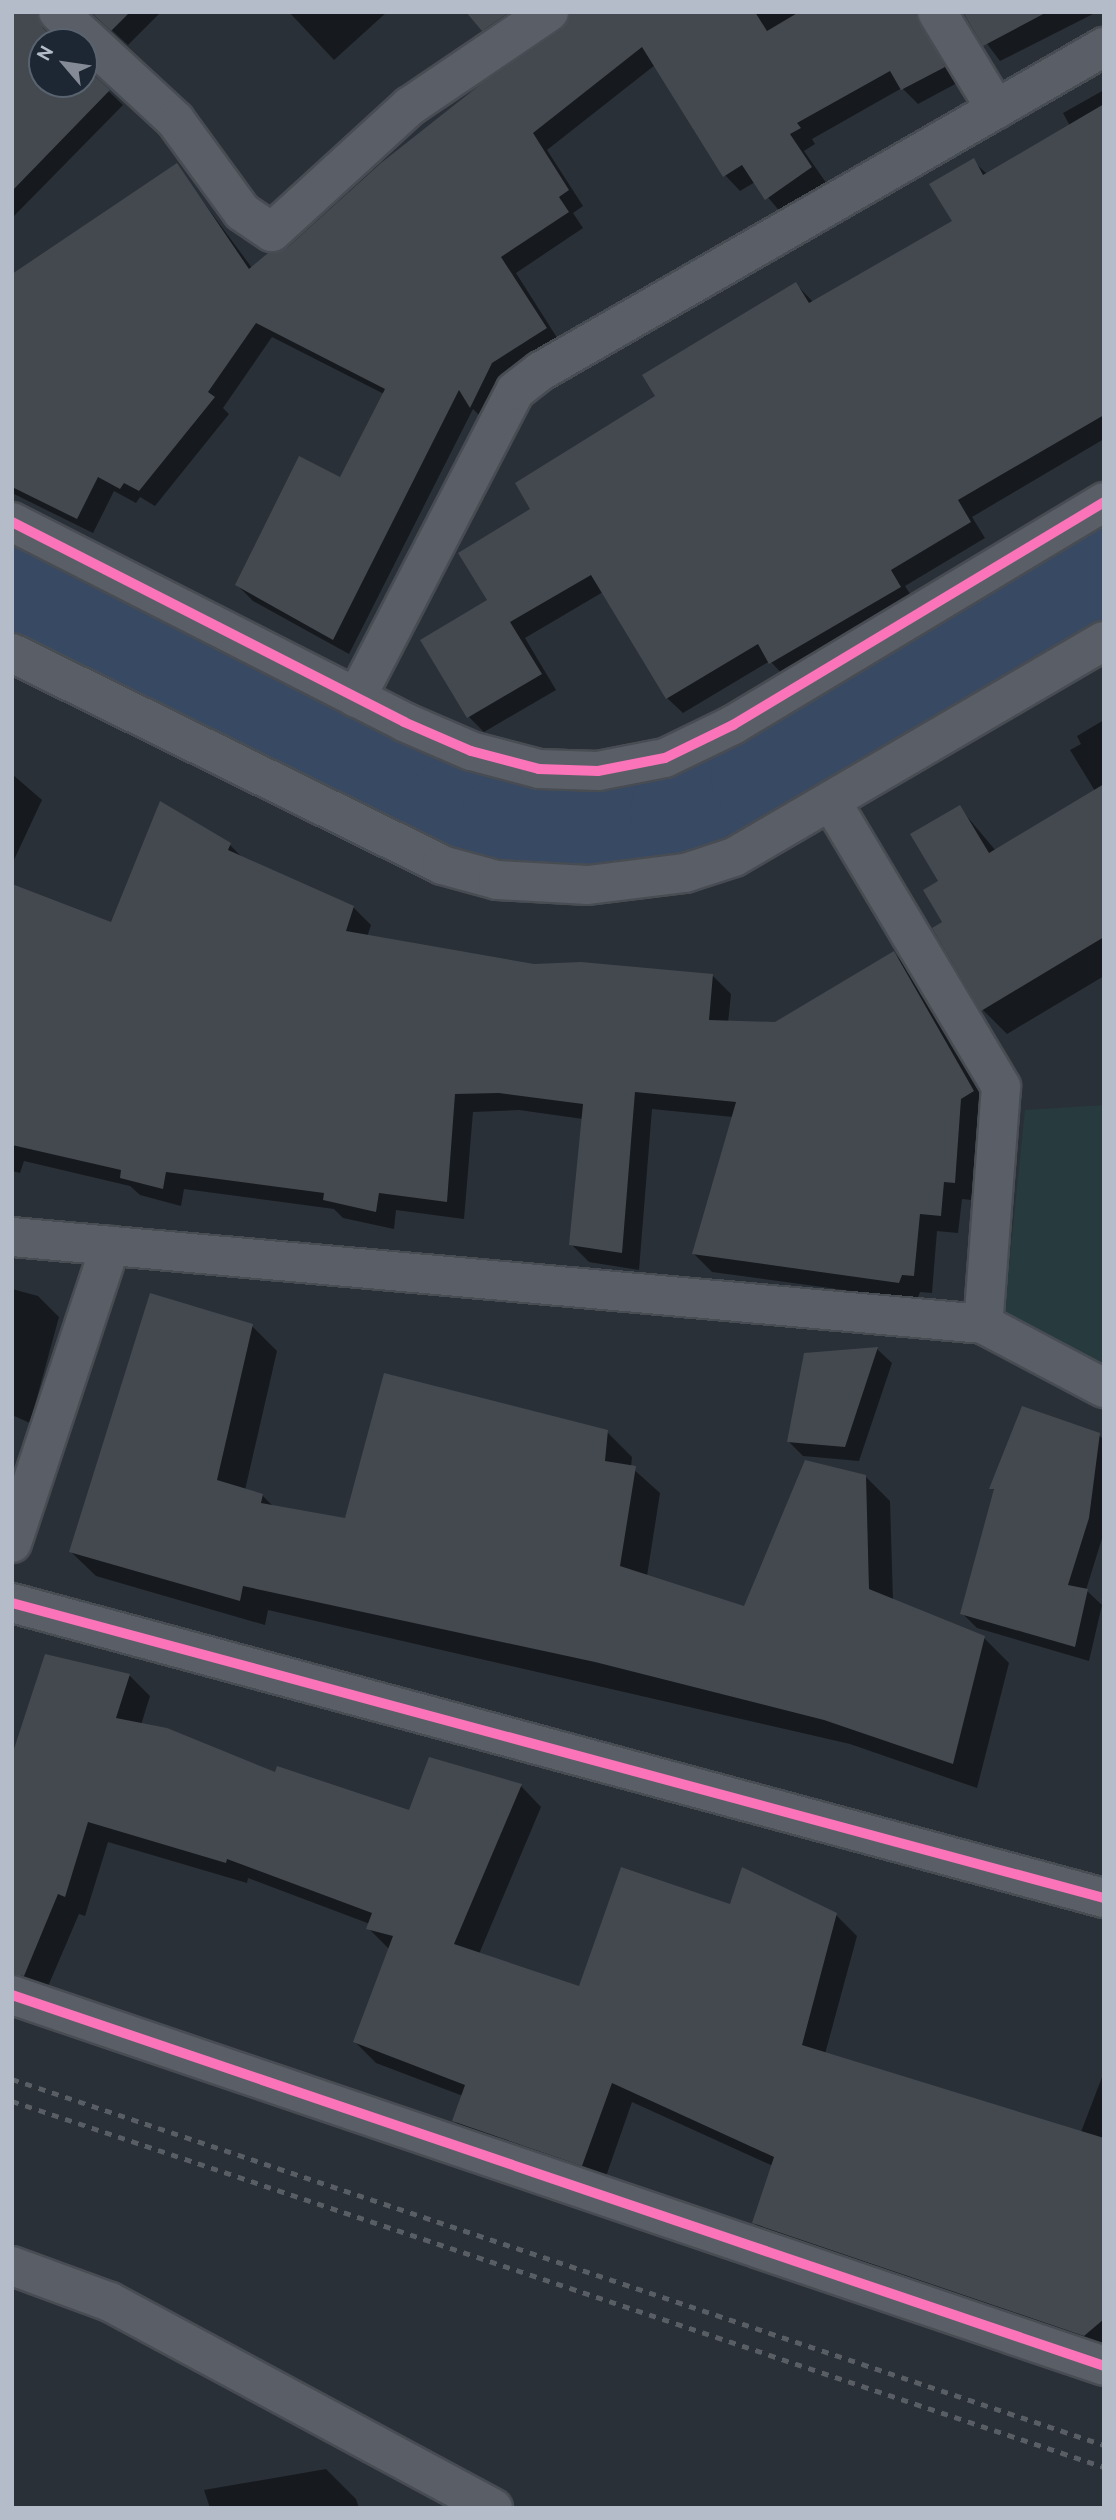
<!DOCTYPE html>
<html>
<head>
<meta charset="utf-8">
<style>
	body { margin:0 }
	#map { position:relative; width:1116px; height:2520px; overflow:hidden; background:#2a3038; font-family:Overpass,sans-serif }
	div>[style] { position:absolute }
	.green>* { inset:0; background:#273a3e }
	.shadow>* { inset:0; background:#0007 }
	.river>* { height:105px; margin:-52.5px; padding:0 52.5px; transform-origin:52.5px; border-radius:52.5px; background:#384963 }
	.building>* { inset:0; background:#444950 }
	.roads { filter:drop-shadow(2px 0 #484c53) drop-shadow(-2px 0 #484c53) drop-shadow(0 2px #484c53) drop-shadow(0 -2px #484c53) }
	.minor>* { height:38px; margin:-19px; padding:0 19px; transform-origin:19px; border-radius:19px; background:#5a5e66 }
	.rail>* { height:5px; margin-top:-2.5px; transform-origin:0; background:repeating-linear-gradient(90deg,#595d64 0 7px,transparent 0 14px) }
	.cycleway>* { height:10px; margin:-5px; padding:0 5px; transform-origin:5px; border-radius:5px; background:#fb73b8 }
	span { translate:-50% -50%; white-space:nowrap; text-align:center; line-height:1.15; -webkit-text-stroke:5px #1d2633; paint-order:stroke }
	.frame { position:absolute; inset:0; border:14px solid #b4bcc9; pointer-events:none }
	.north { position:absolute; left:28px; top:28px; width:70px; height:70px; box-sizing:border-box; background:#1d2633; border:2px solid #59626f; border-radius:50%; rotate:299deg; font-size:19px; font-weight:700; line-height:28px; text-align:center; color:#b4bcc9 }
	.north::after { content:''; display:block; margin:auto; width:24px; height:32px; background:#848b96; clip-path:polygon(50% 0,100% 100%,50% 72%,0 100%) }
</style>
</head>
<body>
<div id="map">
	<div class="green">
		<i style="clip-path:polygon(1104px 1105px,1104px 1368px,1004px 1315px,1025px 1110px)"></i>
	</div>
	<div class="shadow">
		<i style="clip-path:polygon(12px 12px,38px 12px,50px 25px,56px 42px,42px 42px,42px 84px,84px 84px,84px 68px,123px 105px,12px 218px)"></i>
		<i style="clip-path:polygon(92px 12px,161px 12px,128px 45px)"></i>
		<i style="clip-path:polygon(289px 12px,387px 12px,334px 60px)"></i>
		<i style="clip-path:polygon(468px 12px,552px 12px,499px 45px)"></i>
		<i style="clip-path:polygon(572px 12px,940px 12px,959px 82px,918px 104px,902px 88px,812px 139px,815px 144px,804px 151px,827px 184px,782px 214px,755px 182px,740px 191px,725px 175px,655px 65px,547px 150px,583px 206px,573px 213px,583px 228px,516px 273px,561px 344px,486px 422px,473px 409px,349px 654px,253px 601px,237px 585px,340px 480px,384px 394px,272px 337px,223px 408px,229px 414px,155px 506px,140px 497px,136px 503px,114px 491px,93px 533px,12px 493px,12px 276px,176px 165px,252px 268px,288px 250px,563px 31px)"></i>
		<i style="clip-path:polygon(963px 12px,1097px 12px,1000px 61px)"></i>
		<i style="clip-path:polygon(1104px 90px,1104px 439px,972px 517px,985px 538px,905px 586px,916px 603px,786px 678px,770px 661px,683px 713px,667px 698px,603px 592px,525px 638px,556px 690px,484px 732px,469px 717px,423px 640px,489px 601px,532px 510px,657px 397px,796px 284px,813px 302px,954px 222px,973px 161px,987px 174px,1070px 126px,1063px 113px)"></i>
		<i style="clip-path:polygon(1104px 720px,1104px 976px,1007px 1034px,982px 1009px,945px 922px,941px 882px,959px 807px,996px 851px,1095px 791px,1070px 750px,1081px 744px,1077px 736px)"></i>
		<i style="clip-path:polygon(12px 774px,42px 800px,12px 864px)"></i>
		<i style="clip-path:polygon(230px 845px,245px 860px,353px 907px,371px 925px,367px 937px,533px 965px,713px 976px,731px 994px,728px 1023px,776px 1024px,894px 953px,912px 971px,991px 1110px,979px 1117px,972px 1200px,962px 1199px,958px 1233px,937px 1231px,932px 1293px,920px 1292px,917px 1300px,712px 1272px,694px 1254px,733px 1117px,652px 1109px,639px 1270px,589px 1262px,571px 1244px,583px 1119px,519px 1110px,473px 1112px,464px 1219px,396px 1210px,394px 1229px,343px 1218px,334px 1209px,184px 1189px,181px 1206px,140px 1195px,130px 1186px,24px 1161px,20px 1173px,12px 1171px,12px 885px,112px 924px)"></i>
		<i style="clip-path:polygon(12px 1289px,38px 1296px,59px 1317px,30px 1423px,12px 1415px)"></i>
		<i style="clip-path:polygon(252px 1326px,277px 1351px,245px 1490px,262px 1495px,274px 1507px,346px 1521px,607px 1432px,632px 1457px,631px 1467px,660px 1493px,647px 1576px,745px 1608px,865px 1476px,890px 1501px,893px 1601px,984px 1638px,1009px 1663px,977px 1788px,850px 1744px,268px 1610px,265px 1625px,96px 1576px,71px 1552px)"></i>
		<i style="clip-path:polygon(877px 1349px,892px 1363px,859px 1461px,803px 1456px,788px 1441px)"></i>
		<i style="clip-path:polygon(1099px 1435px,1104px 1440px,1104px 1532px,1086px 1590px,1102px 1605px,1089px 1661px,977px 1628px,962px 1613px,995px 1491px,992px 1488px)"></i>
		<i style="clip-path:polygon(129px 1675px,150px 1696px,141px 1725px,276px 1774px,411px 1812px,521px 1786px,541px 1807px,479px 1954px,580px 1988px,731px 1906px,836px 1915px,857px 1936px,825px 2054px,1081px 2132px,1104px 2072px,1104px 2355px,774px 2243px,754px 2223px,773px 2166px,632px 2102px,603px 2185px,475px 2142px,454px 2121px,463px 2096px,376px 2063px,355px 2042px,390px 1950px,368px 1928px,370px 1924px,248px 1878px,247px 1883px,108px 1842px,85px 1916px,79px 1914px,46px 1991px,12px 1978px,12px 1761px)"></i>
		<i style="clip-path:polygon(326px 2469px,356px 2499px,359px 2508px,210px 2508px,204px 2490px)"></i>
	</div>
	<div class="river">
		<i style="left:12px;top:590px;width:494px;rotate:26.5deg"></i>
		<i style="left:454px;top:810px;width:58px;rotate:15deg"></i>
		<i style="left:510px;top:825px;width:64px;rotate:3.6deg"></i>
		<i style="left:574px;top:829px;width:109px;rotate:-8.4deg"></i>
		<i style="left:682px;top:813px;width:90px;rotate:-25.7deg"></i>
		<i style="left:763px;top:774px;width:398px;rotate:-31.1deg"></i>
	</div>
	<div class="building">
		<i style="clip-path:polygon(12px 12px,37px 12px,43px 28px,58px 42px,42px 42px,42px 84px,84px 84px,84px 66px,110px 90px,12px 191px)"></i>
		<i style="clip-path:polygon(91px 12px,130px 12px,111px 31px)"></i>
		<i style="clip-path:polygon(466px 12px,510px 12px,482px 31px)"></i>
		<i style="clip-path:polygon(571px 12px,755px 12px,767px 31px,799px 12px,915px 12px,945px 67px,901px 90px,890px 71px,797px 123px,801px 128px,790px 134px,812px 167px,765px 200px,742px 165px,723px 177px,642px 47px,533px 133px,569px 190px,559px 197px,569px 212px,501px 257px,547px 328px,492px 363px,470px 408px,459px 390px,333px 640px,235px 585px,299px 456px,340px 477px,385px 389px,256px 323px,208px 392px,215px 397px,139px 491px,124px 483px,120px 489px,98px 477px,77px 519px,12px 487px,12px 274px,177px 163px,249px 269px,268px 253px,287px 248px,381px 163px,481px 84px,561px 30px)"></i>
		<i style="clip-path:polygon(963px 12px,1047px 12px,983px 46px)"></i>
		<i style="clip-path:polygon(1104px 104px,1104px 415px,958px 500px,971px 522px,891px 570px,901px 587px,769px 664px,758px 644px,666px 699px,591px 575px,510px 622px,542px 674px,467px 718px,420px 640px,487px 600px,458px 553px,530px 509px,515px 483px,655px 396px,642px 375px,796px 282px,809px 303px,952px 221px,929px 184px,974px 158px,983px 175px)"></i>
		<i style="clip-path:polygon(1104px 784px,1104px 937px,981px 1011px,932px 928px,942px 922px,923px 890px,938px 881px,910px 834px,960px 805px,989px 853px)"></i>
		<i style="clip-path:polygon(160px 801px,231px 843px,228px 850px,354px 906px,346px 931px,534px 964px,581px 962px,713px 974px,709px 1020px,775px 1022px,894px 951px,974px 1091px,961px 1099px,955px 1183px,944px 1182px,941px 1216px,920px 1214px,914px 1276px,902px 1275px,899px 1283px,692px 1254px,736px 1102px,635px 1092px,622px 1253px,569px 1245px,583px 1104px,499px 1093px,455px 1094px,447px 1202px,379px 1193px,376px 1212px,323px 1200px,324px 1193px,166px 1172px,163px 1189px,120px 1178px,121px 1170px,12px 1145px,12px 884px,111px 922px)"></i>
		<i style="clip-path:polygon(150px 1293px,253px 1324px,217px 1480px,263px 1494px,261px 1503px,345px 1518px,384px 1373px,608px 1430px,605px 1461px,636px 1466px,620px 1566px,744px 1606px,805px 1460px,866px 1475px,869px 1589px,985px 1636px,953px 1764px,824px 1720px,595px 1662px,243px 1586px,240px 1601px,69px 1552px)"></i>
		<i style="clip-path:polygon(878px 1347px,845px 1447px,787px 1442px,804px 1353px)"></i>
		<i style="clip-path:polygon(1022px 1406px,1100px 1433px,1089px 1518px,1068px 1585px,1088px 1589px,1075px 1647px,960px 1614px,994px 1489px,989px 1489px)"></i>
		<i style="clip-path:polygon(45px 1654px,130px 1674px,116px 1718px,167px 1728px,275px 1772px,277px 1766px,409px 1810px,429px 1757px,522px 1784px,454px 1944px,579px 1986px,621px 1867px,730px 1904px,742px 1867px,837px 1913px,802px 2045px,1104px 2138px,1104px 2319px,1084px 2336px,752px 2223px,774px 2157px,612px 2083px,582px 2166px,452px 2121px,465px 2085px,353px 2042px,393px 1936px,366px 1929px,372px 1913px,227px 1859px,226px 1863px,88px 1822px,65px 1897px,58px 1894px,24px 1976px,12px 1974px,12px 1755px)"></i>
	</div>
	<div class="roads">
		<div class="minor">
			<i style="left:58px;top:12px;width:159px;rotate:42.7deg"></i>
			<i style="left:175px;top:120px;width:114px;rotate:53.9deg"></i>
			<i style="left:242px;top:212px;width:36px;rotate:34deg"></i>
			<i style="left:272px;top:232px;width:187px;rotate:-42.4deg"></i>
			<i style="left:410px;top:106px;width:168px;rotate:-34.1deg"></i>
			<i style="left:937px;top:12px;width:114px;rotate:58.7deg"></i>
			<i style="left:12px;top:522px;width:440px;rotate:27deg"></i>
			<i style="left:404px;top:722px;width:73px;rotate:23.4deg"></i>
			<i style="left:471px;top:751px;width:70px;rotate:14.8deg"></i>
			<i style="left:539px;top:769px;width:59px;rotate:1.9deg"></i>
			<i style="left:598px;top:771px;width:68px;rotate:-11deg"></i>
			<i style="left:665px;top:758px;width:76px;rotate:-25.9deg"></i>
			<i style="left:733px;top:725px;width:433px;rotate:-31deg"></i>
			<i style="left:12px;top:653px;width:479px;rotate:26.2deg"></i>
			<i style="left:442px;top:865px;width:57px;rotate:15.3deg"></i>
			<i style="left:497px;top:880px;width:91px;rotate:3.1deg"></i>
			<i style="left:588px;top:885px;width:98px;rotate:-7.1deg"></i>
			<i style="left:685px;top:873px;width:52px;rotate:-18.1deg"></i>
			<i style="left:734px;top:857px;width:428px;rotate:-30.3deg"></i>
			<i style="left:356px;top:698px;width:346px;rotate:-62.6deg"></i>
			<i style="left:515px;top:391px;width:33px;rotate:-38deg"></i>
			<i style="left:541px;top:371px;width:650px;rotate:-29.92deg"></i>
			<i style="left:832px;top:803px;width:330px;rotate:59.2deg"></i>
			<i style="left:1001px;top:1087px;width:238px;rotate:94.3deg"></i>
			<i style="left:12px;top:1237px;width:975px;rotate:5.12deg"></i>
			<i style="left:983px;top:1324px;width:137px;rotate:27.9deg"></i>
			<i style="left:12px;top:1543px;width:313px;rotate:-71.7deg"></i>
			<i style="left:12px;top:1603px;width:1131px;rotate:15.12deg"></i>
			<i style="left:12px;top:1995px;width:1153px;rotate:18.76deg"></i>
			<i style="left:12px;top:2266px;width:104px;rotate:20.2deg"></i>
			<i style="left:110px;top:2302px;width:435px;rotate:28.3deg"></i>
		</div>
	</div>
	<div class="rail">
		<i style="left:12px;top:2079px;width:1152px;rotate:18.53deg"></i>
		<i style="left:12px;top:2101px;width:1152px;rotate:18.53deg"></i>
	</div>
	<div class="cycleway">
		<i style="left:12px;top:522px;width:440px;rotate:27deg"></i>
		<i style="left:404px;top:722px;width:73px;rotate:23.4deg"></i>
		<i style="left:471px;top:751px;width:70px;rotate:14.8deg"></i>
		<i style="left:539px;top:769px;width:59px;rotate:1.9deg"></i>
		<i style="left:598px;top:771px;width:68px;rotate:-11deg"></i>
		<i style="left:665px;top:758px;width:76px;rotate:-25.9deg"></i>
		<i style="left:733px;top:725px;width:433px;rotate:-31deg"></i>
		<i style="left:12px;top:1603px;width:1131px;rotate:15.12deg"></i>
		<i style="left:12px;top:1995px;width:1153px;rotate:18.76deg"></i>
	</div>
	<div class="frame"></div>
	<div class="north">N</div>
</div>
</body>
</html>
